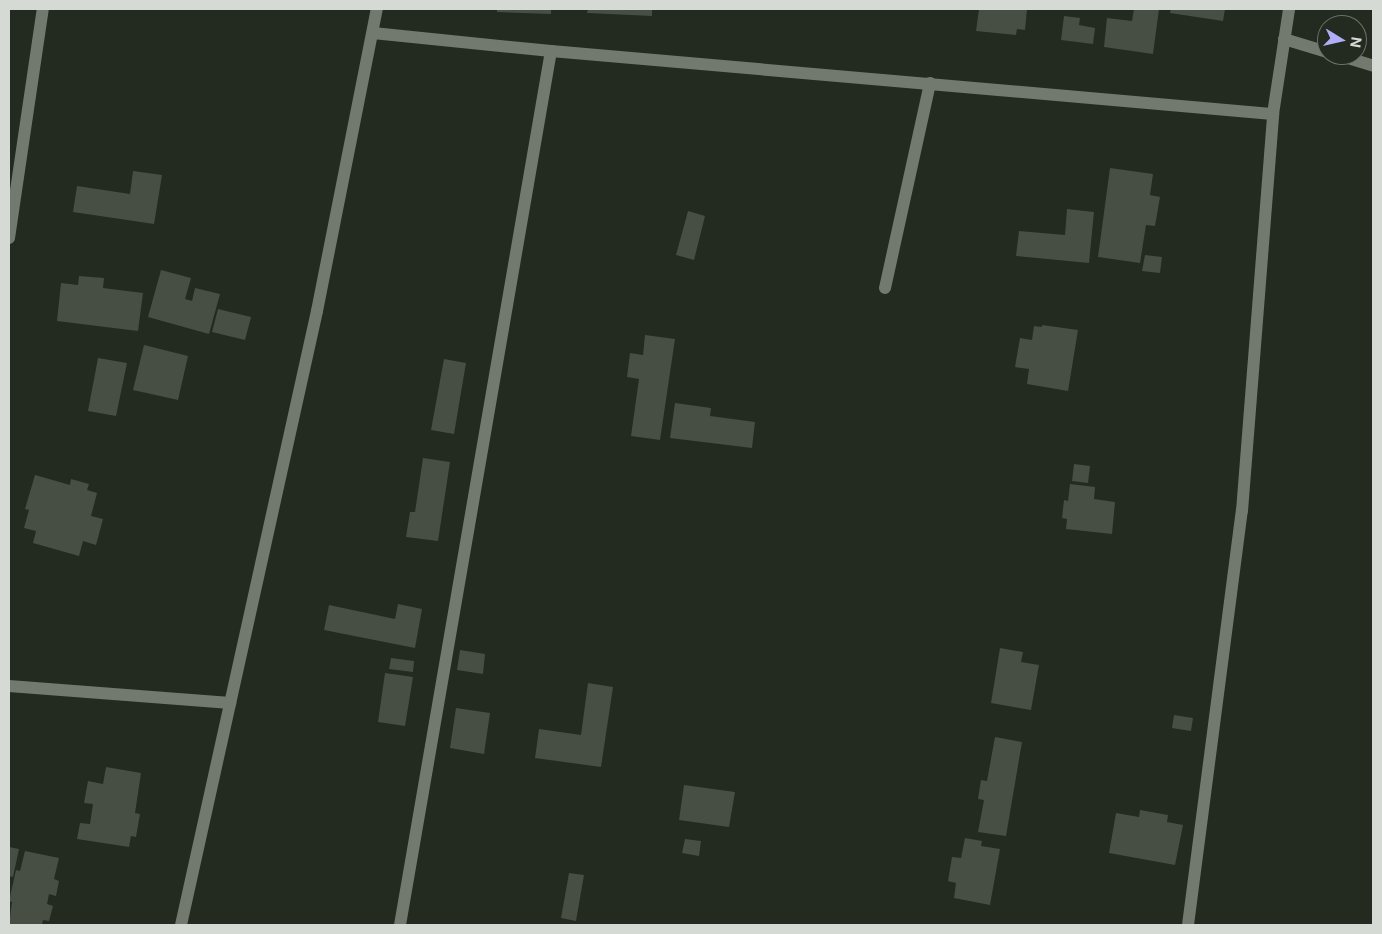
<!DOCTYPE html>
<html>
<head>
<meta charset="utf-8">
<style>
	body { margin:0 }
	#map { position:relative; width:1382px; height:934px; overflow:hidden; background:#232a20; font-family:Inter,sans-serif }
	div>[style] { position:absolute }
	.building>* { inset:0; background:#474e44 }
	.street>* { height:12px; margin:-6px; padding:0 6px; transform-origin:6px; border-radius:6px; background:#727a6f }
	span { translate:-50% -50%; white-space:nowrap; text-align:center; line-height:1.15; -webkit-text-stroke:4.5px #232a20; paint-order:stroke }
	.frame { position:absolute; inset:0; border:10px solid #d6dad4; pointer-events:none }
	.north { position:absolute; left:1317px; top:15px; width:50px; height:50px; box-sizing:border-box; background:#232a20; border:1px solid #6b7068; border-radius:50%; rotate:99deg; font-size:14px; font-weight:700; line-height:20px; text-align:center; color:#d6dad4 }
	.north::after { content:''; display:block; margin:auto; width:18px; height:22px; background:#b2adf9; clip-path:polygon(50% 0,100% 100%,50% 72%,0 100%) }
</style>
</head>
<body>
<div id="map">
	<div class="building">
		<i style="clip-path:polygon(497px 9px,551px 9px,551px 14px,497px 12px)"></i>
		<i style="clip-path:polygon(588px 9px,652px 9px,652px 16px,587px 13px)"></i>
		<i style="clip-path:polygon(979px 9px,1027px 9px,1025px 30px,1017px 29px,1016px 35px,976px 31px)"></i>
		<i style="clip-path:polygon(1134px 9px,1159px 9px,1153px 54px,1104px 47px,1107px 18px,1132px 21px)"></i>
		<i style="clip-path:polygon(1171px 9px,1225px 9px,1223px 21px,1170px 13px)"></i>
		<i style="clip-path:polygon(1064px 16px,1080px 18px,1079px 25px,1095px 28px,1093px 44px,1061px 40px)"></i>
		<i style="clip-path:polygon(1110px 168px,1153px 174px,1150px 195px,1160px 197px,1155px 226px,1146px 225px,1140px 263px,1098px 257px)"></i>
		<i style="clip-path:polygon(133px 171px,162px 175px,154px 224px,73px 212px,77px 186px,130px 194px)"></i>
		<i style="clip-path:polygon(1067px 209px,1094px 212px,1089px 263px,1016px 256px,1019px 231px,1065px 235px)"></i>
		<i style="clip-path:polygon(688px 211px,705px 216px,694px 260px,676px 255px)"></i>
		<i style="clip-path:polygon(1145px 255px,1162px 257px,1160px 273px,1142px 271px)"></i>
		<i style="clip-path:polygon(161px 270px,191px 278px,185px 299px,192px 301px,195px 288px,220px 294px,209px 334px,148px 317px)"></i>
		<i style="clip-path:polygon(79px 276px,104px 278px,103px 288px,143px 293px,138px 331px,57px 321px,61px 283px,78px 285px)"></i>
		<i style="clip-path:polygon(218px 309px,251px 317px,245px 340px,212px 332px)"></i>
		<i style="clip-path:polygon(1042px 325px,1078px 330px,1068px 391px,1027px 384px,1029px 369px,1015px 367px,1020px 338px,1032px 340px,1034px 326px,1042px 327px)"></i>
		<i style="clip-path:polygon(645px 335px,675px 339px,660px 440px,631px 436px,639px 379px,627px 377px,630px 353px,643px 355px)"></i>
		<i style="clip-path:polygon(144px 345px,188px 356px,178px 400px,133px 390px)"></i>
		<i style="clip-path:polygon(98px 358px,127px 363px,116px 416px,88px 411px)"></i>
		<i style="clip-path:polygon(444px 359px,466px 363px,454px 434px,431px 430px)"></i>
		<i style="clip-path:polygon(675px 403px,711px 408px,710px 416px,755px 422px,752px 448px,670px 438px)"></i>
		<i style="clip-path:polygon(423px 458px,450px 462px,438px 541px,406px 537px,410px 512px,415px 512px)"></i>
		<i style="clip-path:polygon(1074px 464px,1090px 466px,1088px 483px,1072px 481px)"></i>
		<i style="clip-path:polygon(35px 475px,70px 485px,71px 479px,89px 484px,87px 490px,97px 493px,91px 516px,103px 519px,96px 545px,83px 541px,79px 556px,33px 543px,36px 531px,24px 528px,29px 510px,25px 509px)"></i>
		<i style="clip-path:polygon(1070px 484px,1095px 487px,1094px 499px,1115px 502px,1112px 534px,1066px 529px,1067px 519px,1062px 518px,1064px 500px,1068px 501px)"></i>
		<i style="clip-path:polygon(398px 604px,422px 609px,415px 648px,324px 630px,329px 605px,395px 619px)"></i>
		<i style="clip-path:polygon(1000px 648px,1023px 652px,1021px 662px,1039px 665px,1031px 710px,991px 703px)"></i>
		<i style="clip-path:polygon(460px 650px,485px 654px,483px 674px,457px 670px)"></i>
		<i style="clip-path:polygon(391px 658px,414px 661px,413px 672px,389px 669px)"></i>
		<i style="clip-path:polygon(385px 673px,413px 677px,405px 726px,378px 722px)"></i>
		<i style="clip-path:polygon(588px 683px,613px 687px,601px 767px,535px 758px,539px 729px,581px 735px)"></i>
		<i style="clip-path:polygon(456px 708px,490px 713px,484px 754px,450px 748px)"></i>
		<i style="clip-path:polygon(1174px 715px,1193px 718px,1191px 731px,1172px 728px)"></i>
		<i style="clip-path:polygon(995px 737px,1022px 742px,1006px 836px,978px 832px,984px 800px,978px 799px,981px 780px,987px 781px)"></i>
		<i style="clip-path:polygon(106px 767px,141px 773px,135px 813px,140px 814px,136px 837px,131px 836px,129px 847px,77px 839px,80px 823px,90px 824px,93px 804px,84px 803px,88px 781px,103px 784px)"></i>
		<i style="clip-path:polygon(684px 785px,735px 792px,729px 827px,679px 820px)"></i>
		<i style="clip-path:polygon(1140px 810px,1168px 815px,1167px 822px,1183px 825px,1175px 865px,1109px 853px,1116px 813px,1139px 817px)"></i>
		<i style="clip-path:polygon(965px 838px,982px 841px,981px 846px,1000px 849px,990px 905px,954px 898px,956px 883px,948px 881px,952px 857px,961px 858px)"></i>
		<i style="clip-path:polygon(685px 839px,701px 841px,699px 856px,682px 853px)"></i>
		<i style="clip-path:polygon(9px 847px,19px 849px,13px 877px,9px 876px)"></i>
		<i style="clip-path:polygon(25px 851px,59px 858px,54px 879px,59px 881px,56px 896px,49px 894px,47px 904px,53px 906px,49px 921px,43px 920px,42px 925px,9px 925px,12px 902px,9px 901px,16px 870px,20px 871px)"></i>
		<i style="clip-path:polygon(569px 873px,584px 875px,576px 921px,561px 918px)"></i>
	</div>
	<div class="street">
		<i style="left:373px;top:33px;width:179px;rotate:5.8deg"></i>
		<i style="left:551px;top:51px;width:725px;rotate:4.99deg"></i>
		<i style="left:1284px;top:39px;width:45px;rotate:16.8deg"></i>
		<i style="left:1338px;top:55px;width:37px;rotate:17deg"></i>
		<i style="left:9px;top:238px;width:232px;rotate:-81.6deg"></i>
		<i style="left:885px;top:288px;width:210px;rotate:-77.6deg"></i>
		<i style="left:9px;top:686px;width:222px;rotate:4.4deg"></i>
		<i style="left:181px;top:925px;width:629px;rotate:-77.51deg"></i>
		<i style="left:317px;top:311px;width:308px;rotate:-78.8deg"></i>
		<i style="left:400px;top:925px;width:887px;rotate:-80.2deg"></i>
		<i style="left:1188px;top:925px;width:418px;rotate:-82.6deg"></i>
		<i style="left:1242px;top:511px;width:398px;rotate:-85.5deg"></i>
		<i style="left:1273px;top:114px;width:106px;rotate:-81.3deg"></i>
	</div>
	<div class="frame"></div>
	<div class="north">N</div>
</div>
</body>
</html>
